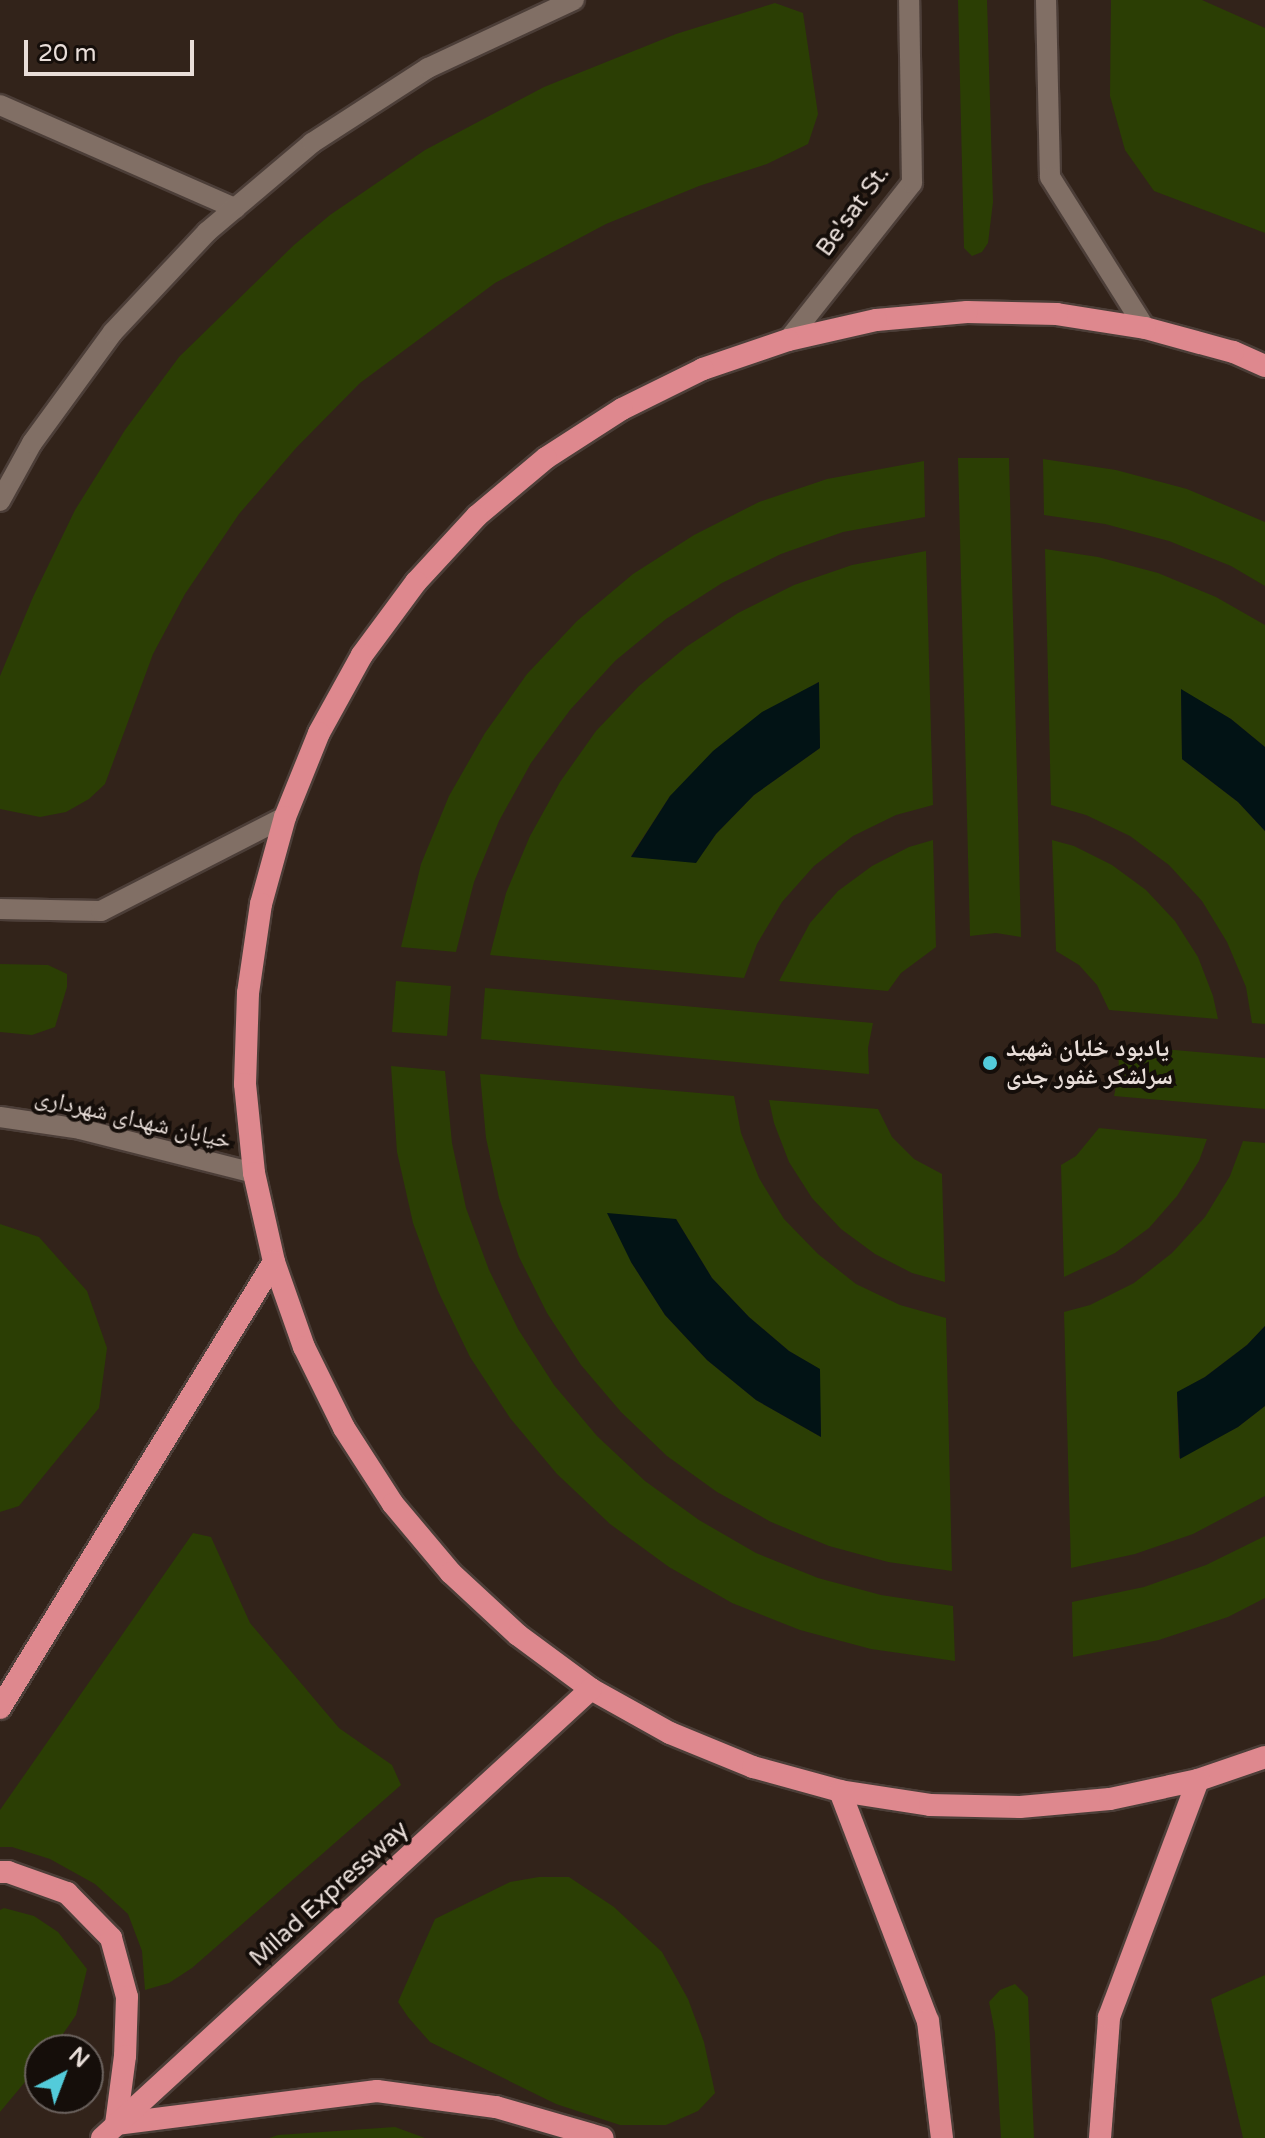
<!DOCTYPE html>
<html>
<head>
<meta charset="utf-8">
<style>
	body { margin:0 }
	#map { position:relative; width:1265px; height:2138px; overflow:hidden; background:#32231a; font-family:"Varela Round","Noto Naskh Arabic",sans-serif }
	div>[style] { position:absolute }
	.green>* { inset:0; background:#2b3e04 }
	.water>* { inset:0; background:#021315 }
	.roads { filter:drop-shadow(2px 0 #4c3e38) drop-shadow(-2px 0 #4c3e38) drop-shadow(0 2px #4c3e38) drop-shadow(0 -2px #4c3e38) }
	.minor>* { height:20px; margin:-10px; padding:0 10px; transform-origin:10px; border-radius:10px; background:#816f65 }
	.secondary>* { height:20px; margin:-10px; padding:0 10px; transform-origin:10px; border-radius:10px; background:#816f65 }
	.trunk>* { height:22px; margin:-11px; padding:0 11px; transform-origin:11px; border-radius:11px; background:#de888e }
	.dots>* { width:22px; height:22px; translate:-50% -50%; box-sizing:border-box; border:4px solid #150e0a; border-radius:50% }
	span { translate:-50% -50%; white-space:nowrap; text-align:center; line-height:1.15; -webkit-text-stroke:8px #150e0a; paint-order:stroke }
	.street-label { font-size:24px; color:#e9ded9 }
	.poi-label { font-size:24px; color:#e9ded9; font-weight:700 }
	.left { translate:0 -50%; text-align:left }
	.north { position:absolute; left:24px; top:2034px; width:80px; height:80px; box-sizing:border-box; background:#150e0a; border:2px solid #6a615d; border-radius:50%; rotate:42deg; font-size:22px; font-weight:700; line-height:32px; text-align:center; color:#e9ded9 }
	.north::after { content:''; display:block; margin:auto; width:28px; height:36px; background:#53cbda; clip-path:polygon(50% 0,100% 100%,50% 72%,0 100%) }
	.scale { position:absolute; left:24px; top:40px; width:170px; height:36px; box-sizing:border-box; border:4px solid #e9ded9; border-top:0; padding-left:10px; font-size:24px; line-height:28px; white-space:nowrap; color:#e9ded9; -webkit-text-stroke:6px #150e0a; paint-order:stroke }
</style>
</head>
<body>
<div id="map">
	<div class="green">
		<i style="clip-path:polygon(958px 0,987px 0,993px 202px,988px 243px,982px 252px,972px 256px,964px 248px)"></i>
		<i style="clip-path:polygon(1111px 0,1202px 0,1265px 28px,1265px 233px,1154px 191px,1125px 150px,1110px 96px)"></i>
		<i style="clip-path:polygon(775px 3px,803px 13px,818px 114px,808px 144px,767px 164px,699px 186px,606px 224px,495px 283px,360px 383px,296px 448px,239px 514px,185px 594px,153px 654px,105px 784px,89px 799px,66px 812px,40px 817px,0 809px,0 676px,33px 597px,75px 510px,125px 430px,179px 357px,294px 245px,330px 215px,425px 150px,544px 87px,676px 34px)"></i>
		<i style="clip-path:polygon(958px 458px,1009px 458px,1021px 937px,996px 933px,970px 936px)"></i>
		<i style="clip-path:polygon(1043px 459px,1116px 470px,1187px 489px,1265px 522px,1265px 586px,1231px 566px,1169px 541px,1105px 524px,1044px 515px)"></i>
		<i style="clip-path:polygon(924px 461px,925px 517px,843px 532px,781px 554px,722px 583px,666px 619px,615px 661px,570px 710px,531px 763px,499px 821px,474px 882px,456px 952px,401px 947px,421px 864px,449px 796px,485px 733px,527px 674px,577px 621px,633px 574px,694px 535px,759px 502px,827px 479px)"></i>
		<i style="clip-path:polygon(1045px 549px,1098px 557px,1158px 573px,1216px 597px,1265px 625px,1265px 747px,1231px 719px,1181px 690px,1182px 759px,1238px 802px,1265px 831px,1265px 1024px,1252px 1023px,1246px 987px,1227px 942px,1202px 901px,1169px 865px,1130px 836px,1086px 815px,1051px 805px)"></i>
		<i style="clip-path:polygon(evenodd,926px 551px,933px 805px,896px 815px,853px 836px,814px 866px,782px 902px,757px 944px,744px 978px,490px 955px,506px 893px,530px 836px,560px 782px,596px 731px,639px 686px,686px 647px,738px 613px,794px 585px,852px 565px,926px 551px,818px 682px,820px 748px,754px 795px,716px 834px,696px 862px,631px 856px,670px 796px,818px 682px)"></i>
		<i style="clip-path:polygon(933px 840px,936px 947px,901px 973px,888px 991px,779px 981px,810px 923px,838px 891px,872px 866px,909px 847px)"></i>
		<i style="clip-path:polygon(1052px 840px,1074px 846px,1112px 865px,1146px 890px,1175px 921px,1198px 957px,1213px 996px,1218px 1019px,1109px 1010px,1097px 985px,1079px 965px,1056px 951px)"></i>
		<i style="clip-path:polygon(0 964px,48px 965px,67px 974px,67px 987px,55px 1027px,32px 1035px,0 1032px)"></i>
		<i style="clip-path:polygon(396px 981px,451px 986px,447px 1036px,392px 1032px)"></i>
		<i style="clip-path:polygon(485px 988px,873px 1023px,868px 1048px,869px 1074px,481px 1039px)"></i>
		<i style="clip-path:polygon(1118px 1045px,1265px 1058px,1265px 1109px,1114px 1096px,1119px 1071px)"></i>
		<i style="clip-path:polygon(391px 1066px,445px 1071px,452px 1143px,466px 1208px,489px 1270px,518px 1329px,554px 1385px,597px 1436px,645px 1481px,699px 1520px,756px 1553px,818px 1578px,881px 1595px,953px 1606px,955px 1661px,871px 1649px,800px 1630px,732px 1603px,669px 1567px,610px 1524px,557px 1474px,510px 1418px,470px 1357px,438px 1291px,413px 1223px,397px 1152px)"></i>
		<i style="clip-path:polygon(evenodd,480px 1074px,734px 1096px,741px 1133px,759px 1178px,784px 1219px,818px 1254px,856px 1284px,900px 1305px,946px 1318px,952px 1571px,888px 1562px,829px 1546px,771px 1522px,717px 1492px,667px 1456px,621px 1412px,581px 1365px,547px 1313px,519px 1257px,499px 1198px,486px 1138px,480px 1074px,676px 1219px,712px 1278px,749px 1317px,789px 1351px,819px 1369px,821px 1437px,756px 1400px,707px 1360px,665px 1315px,631px 1262px,676px 1219px)"></i>
		<i style="clip-path:polygon(769px 1100px,878px 1109px,892px 1137px,914px 1159px,942px 1174px,945px 1282px,912px 1273px,875px 1254px,841px 1229px,812px 1198px,789px 1162px,774px 1123px)"></i>
		<i style="clip-path:polygon(1099px 1128px,1207px 1139px,1199px 1161px,1177px 1196px,1149px 1228px,1115px 1253px,1064px 1277px,1061px 1165px,1076px 1156px)"></i>
		<i style="clip-path:polygon(1243px 1141px,1265px 1143px,1265px 1326px,1247px 1345px,1205px 1377px,1177px 1393px,1179px 1458px,1238px 1427px,1265px 1406px,1265px 1496px,1193px 1534px,1135px 1554px,1071px 1568px,1064px 1312px,1090px 1305px,1134px 1283px,1172px 1253px,1205px 1217px,1230px 1176px)"></i>
		<i style="clip-path:polygon(0 1224px,39px 1237px,87px 1291px,107px 1348px,99px 1408px,19px 1506px,0 1512px)"></i>
		<i style="clip-path:polygon(193px 1533px,211px 1537px,250px 1623px,339px 1728px,392px 1765px,401px 1785px,192px 1968px,169px 1983px,145px 1990px,142px 1951px,128px 1914px,95px 1884px,50px 1859px,12px 1847px,0 1847px,0 1810px)"></i>
		<i style="clip-path:polygon(1265px 1536px,1265px 1598px,1228px 1617px,1159px 1640px,1073px 1657px,1072px 1602px,1144px 1587px,1206px 1565px)"></i>
		<i style="clip-path:polygon(539px 1877px,569px 1877px,614px 1907px,662px 1952px,688px 1999px,704px 2042px,715px 2093px,698px 2111px,666px 2125px,620px 2125px,556px 2104px,430px 2042px,408px 2017px,398px 2002px,435px 1919px,510px 1882px)"></i>
		<i style="clip-path:polygon(4px 1908px,34px 1916px,58px 1932px,87px 1969px,76px 2015px,52px 2050px,40px 2050px,40px 2064px,0 2112px,0 1910px)"></i>
		<i style="clip-path:polygon(1265px 1975px,1265px 2138px,1243px 2138px,1211px 1999px)"></i>
		<i style="clip-path:polygon(1015px 1984px,1028px 1997px,1034px 2138px,1001px 2138px,995px 2033px,989px 2002px,1000px 1990px)"></i>
		<i style="clip-path:polygon(395px 2127px,425px 2138px,269px 2138px,278px 2135px)"></i>
	</div>
	<div class="water">
		<i style="clip-path:polygon(819px 682px,820px 748px,754px 795px,716px 834px,696px 863px,631px 857px,670px 796px,713px 751px,762px 712px)"></i>
		<i style="clip-path:polygon(1181px 689px,1231px 719px,1265px 747px,1265px 831px,1238px 802px,1182px 759px)"></i>
		<i style="clip-path:polygon(607px 1213px,676px 1219px,712px 1278px,749px 1317px,789px 1351px,820px 1369px,821px 1437px,756px 1400px,707px 1360px,665px 1315px,631px 1262px)"></i>
		<i style="clip-path:polygon(1265px 1326px,1265px 1406px,1238px 1427px,1180px 1459px,1177px 1392px,1205px 1377px,1247px 1345px)"></i>
	</div>
	<div class="roads">
		<div class="minor">
			<i style="left:0;top:105px;width:257px;rotate:23.7deg"></i>
			<i style="left:0;top:501px;width:66px;rotate:-61.1deg"></i>
			<i style="left:32px;top:443px;width:137px;rotate:-53.9deg"></i>
			<i style="left:113px;top:332px;width:137px;rotate:-46.8deg"></i>
			<i style="left:207px;top:232px;width:138px;rotate:-40.3deg"></i>
			<i style="left:312px;top:143px;width:138px;rotate:-32.9deg"></i>
			<i style="left:428px;top:68px;width:161px;rotate:-25deg"></i>
		</div>
		<div class="secondary">
			<i style="left:1046px;top:0;width:177px;rotate:88.7deg"></i>
			<i style="left:1050px;top:177px;width:178px;rotate:57.8deg"></i>
			<i style="left:788px;top:340px;width:200px;rotate:-51.7deg"></i>
			<i style="left:912px;top:183px;width:183px;rotate:-90.9deg"></i>
			<i style="left:0;top:909px;width:101px;rotate:1.1deg"></i>
			<i style="left:101px;top:911px;width:207px;rotate:-27.1deg"></i>
			<i style="left:0;top:1117px;width:81px;rotate:8.5deg"></i>
			<i style="left:80px;top:1129px;width:179px;rotate:14.2deg"></i>
		</div>
		<div class="trunk">
			<i style="left:1265px;top:366px;width:35px;rotate:-156deg"></i>
			<i style="left:1233px;top:352px;width:91px;rotate:-164.7deg"></i>
			<i style="left:1145px;top:328px;width:89px;rotate:-171deg"></i>
			<i style="left:1057px;top:314px;width:90px;rotate:-178.7deg"></i>
			<i style="left:967px;top:312px;width:91px;rotate:175deg"></i>
			<i style="left:876px;top:320px;width:90px;rotate:167.2deg"></i>
			<i style="left:788px;top:340px;width:90px;rotate:161.2deg"></i>
			<i style="left:703px;top:369px;width:90px;rotate:153.7deg"></i>
			<i style="left:622px;top:409px;width:90px;rotate:147.2deg"></i>
			<i style="left:546px;top:458px;width:90px;rotate:140deg"></i>
			<i style="left:477px;top:516px;width:90px;rotate:132.7deg"></i>
			<i style="left:416px;top:582px;width:91px;rotate:126.5deg"></i>
			<i style="left:362px;top:655px;width:89px;rotate:118.9deg"></i>
			<i style="left:319px;top:733px;width:91px;rotate:112deg"></i>
			<i style="left:285px;top:817px;width:90px;rotate:105.4deg"></i>
			<i style="left:261px;top:904px;width:90px;rotate:98.3deg"></i>
			<i style="left:248px;top:993px;width:91px;rotate:91.9deg"></i>
			<i style="left:245px;top:1084px;width:89px;rotate:84.2deg"></i>
			<i style="left:254px;top:1173px;width:91px;rotate:77.3deg"></i>
			<i style="left:274px;top:1262px;width:90px;rotate:70.6deg"></i>
			<i style="left:304px;top:1347px;width:90px;rotate:63.7deg"></i>
			<i style="left:344px;top:1428px;width:90px;rotate:57.2deg"></i>
			<i style="left:393px;top:1504px;width:90px;rotate:50deg"></i>
			<i style="left:451px;top:1573px;width:91px;rotate:42.8deg"></i>
			<i style="left:518px;top:1635px;width:91px;rotate:36.5deg"></i>
			<i style="left:591px;top:1689px;width:90px;rotate:29.1deg"></i>
			<i style="left:670px;top:1733px;width:90px;rotate:22.3deg"></i>
			<i style="left:753px;top:1767px;width:90px;rotate:15.4deg"></i>
			<i style="left:840px;top:1791px;width:91px;rotate:8.8deg"></i>
			<i style="left:930px;top:1805px;width:90px;rotate:1.3deg"></i>
			<i style="left:1020px;top:1807px;width:90px;rotate:-5.1deg"></i>
			<i style="left:1110px;top:1799px;width:90px;rotate:-12.2deg"></i>
			<i style="left:1198px;top:1780px;width:71px;rotate:-18.9deg"></i>
			<i style="left:0;top:1708px;width:523px;rotate:-58.44deg"></i>
			<i style="left:840px;top:1791px;width:246px;rotate:69.1deg"></i>
			<i style="left:928px;top:2021px;width:118px;rotate:83.2deg"></i>
			<i style="left:0;top:1872px;width:8px"></i>
			<i style="left:8px;top:1872px;width:63px;rotate:19.6deg"></i>
			<i style="left:67px;top:1893px;width:63px;rotate:45.6deg"></i>
			<i style="left:111px;top:1938px;width:61px;rotate:74.8deg"></i>
			<i style="left:127px;top:1997px;width:59px;rotate:91.9deg"></i>
			<i style="left:125px;top:2056px;width:69px;rotate:97.5deg"></i>
			<i style="left:116px;top:2124px;width:263px;rotate:-7.2deg"></i>
			<i style="left:377px;top:2091px;width:120px;rotate:7.7deg"></i>
			<i style="left:496px;top:2107px;width:111px;rotate:16.2deg"></i>
			<i style="left:102px;top:2138px;width:664px;rotate:-42.56deg"></i>
			<i style="left:1100px;top:2138px;width:121px;rotate:-85.7deg"></i>
			<i style="left:1109px;top:2017px;width:253px;rotate:-69.4deg"></i>
		</div>
	</div>
	<div class="dots">
		<i style="left:990px;top:1063px;background:#53cbda"></i>
	</div>
	<div class="street-label">
		<span style="left:853px;top:211px;rotate:-54deg">Be'sat St.</span>
		<span style="left:133px;top:1119px;rotate:13deg">خیابان شهدای شهرداری</span>
		<span style="left:329px;top:1894px;rotate:-42deg">Milad Expressway</span>
	</div>
	<div class="poi-label">
		<span class="left" style="left:1006px;top:1063px">یادبود خلبان شهید<br>سرلشکر غفور جدی</span>
	</div>
	<div class="north">N</div>
	<div class="scale">20 m</div>
</div>
</body>
</html>
